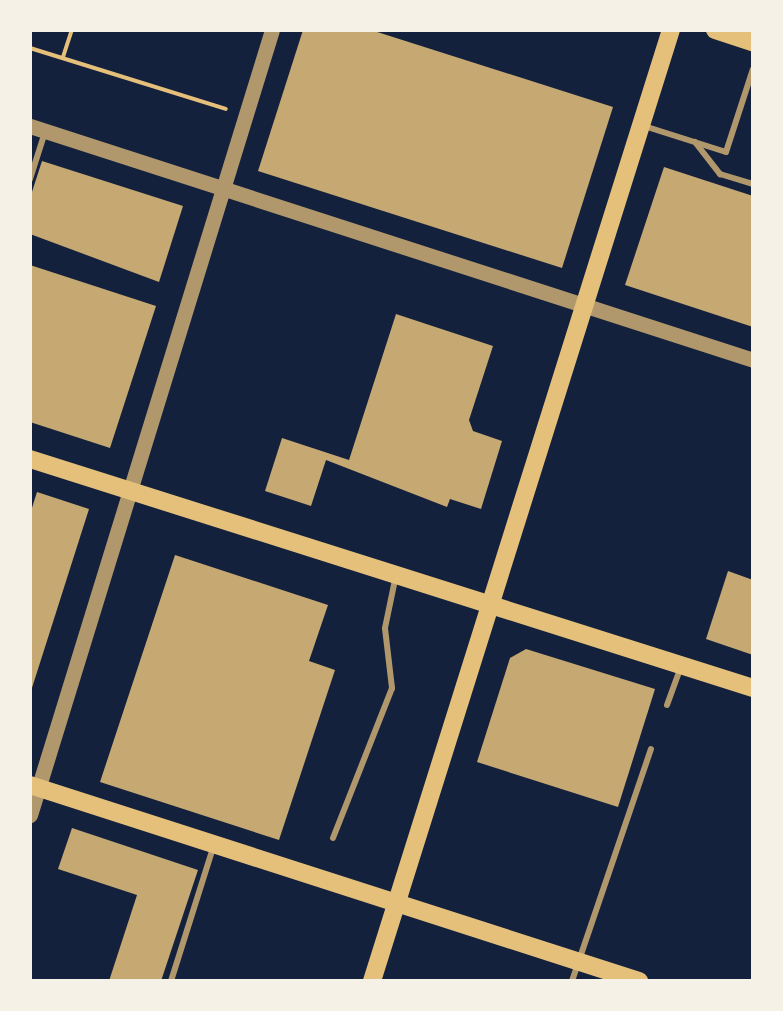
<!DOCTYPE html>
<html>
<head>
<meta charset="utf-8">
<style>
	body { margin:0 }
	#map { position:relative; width:783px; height:1011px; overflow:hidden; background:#14213d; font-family:"Titillium Web",sans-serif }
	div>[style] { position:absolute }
	.building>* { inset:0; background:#c6a872 }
	.path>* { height:4px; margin:-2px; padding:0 2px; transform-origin:2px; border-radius:2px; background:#e5c07b }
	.service>* { height:6px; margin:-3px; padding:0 3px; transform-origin:3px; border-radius:3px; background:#b1986c }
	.tertiary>* { height:15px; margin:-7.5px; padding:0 7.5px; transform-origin:7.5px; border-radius:7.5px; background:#b1986c }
	.secondary>* { height:18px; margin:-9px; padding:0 9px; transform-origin:9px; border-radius:9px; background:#e5c07b }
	span { translate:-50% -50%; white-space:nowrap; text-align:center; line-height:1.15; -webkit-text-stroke:10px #f6f1e7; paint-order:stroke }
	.frame { position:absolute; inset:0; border:32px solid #f6f1e7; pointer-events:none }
</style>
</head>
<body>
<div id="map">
	<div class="building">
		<i style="clip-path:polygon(303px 30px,371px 30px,613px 107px,562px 268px,258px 171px)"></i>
		<i style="clip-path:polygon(42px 161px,183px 206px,159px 282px,30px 234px,30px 198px)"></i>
		<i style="clip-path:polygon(664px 167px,753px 196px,753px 327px,625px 285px)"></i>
		<i style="clip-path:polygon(30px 265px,156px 306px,110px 448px,30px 422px)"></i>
		<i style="clip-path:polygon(396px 314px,493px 346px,469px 420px,473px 431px,502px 441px,481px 509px,450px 499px,447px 507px,326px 460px,311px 506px,265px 491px,282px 438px,349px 460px)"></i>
		<i style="clip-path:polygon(37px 492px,89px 509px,31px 691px,30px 514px)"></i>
		<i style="clip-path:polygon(175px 555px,328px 605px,309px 661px,335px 670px,279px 840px,100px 782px)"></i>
		<i style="clip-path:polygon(728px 571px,753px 580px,753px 655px,706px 639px)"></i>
		<i style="clip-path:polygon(526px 649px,655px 689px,618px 807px,477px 762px,510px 658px)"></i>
		<i style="clip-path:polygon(72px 828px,198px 870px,161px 981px,109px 981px,137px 895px,58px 869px)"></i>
	</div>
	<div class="path">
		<i style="left:30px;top:48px;width:205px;rotate:17.3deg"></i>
		<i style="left:63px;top:57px;width:28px;rotate:-72deg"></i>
	</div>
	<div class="service">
		<i style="left:644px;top:126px;width:86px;rotate:17.6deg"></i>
		<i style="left:726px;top:152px;width:87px;rotate:-72deg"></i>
		<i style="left:695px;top:142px;width:41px;rotate:52deg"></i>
		<i style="left:720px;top:174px;width:34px;rotate:17deg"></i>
		<i style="left:30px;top:179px;width:49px;rotate:-72.3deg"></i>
		<i style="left:667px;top:705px;width:38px;rotate:-70deg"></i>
		<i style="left:333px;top:838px;width:161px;rotate:-68.5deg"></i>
		<i style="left:392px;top:688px;width:60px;rotate:-96.7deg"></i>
		<i style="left:385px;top:628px;width:54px;rotate:-78.3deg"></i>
		<i style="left:171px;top:981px;width:143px;rotate:-72.5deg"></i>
		<i style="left:572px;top:981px;width:245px;rotate:-71.2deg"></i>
	</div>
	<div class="tertiary">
		<i style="left:30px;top:126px;width:760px;rotate:17.93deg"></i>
		<i style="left:30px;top:815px;width:821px;rotate:-72.87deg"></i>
	</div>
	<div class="secondary">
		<i style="left:715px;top:30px;width:40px;rotate:18deg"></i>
		<i style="left:30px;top:459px;width:758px;rotate:17.57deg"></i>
		<i style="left:30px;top:785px;width:640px;rotate:17.84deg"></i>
		<i style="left:372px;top:981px;width:997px;rotate:-72.55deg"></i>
	</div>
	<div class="frame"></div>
</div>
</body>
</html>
